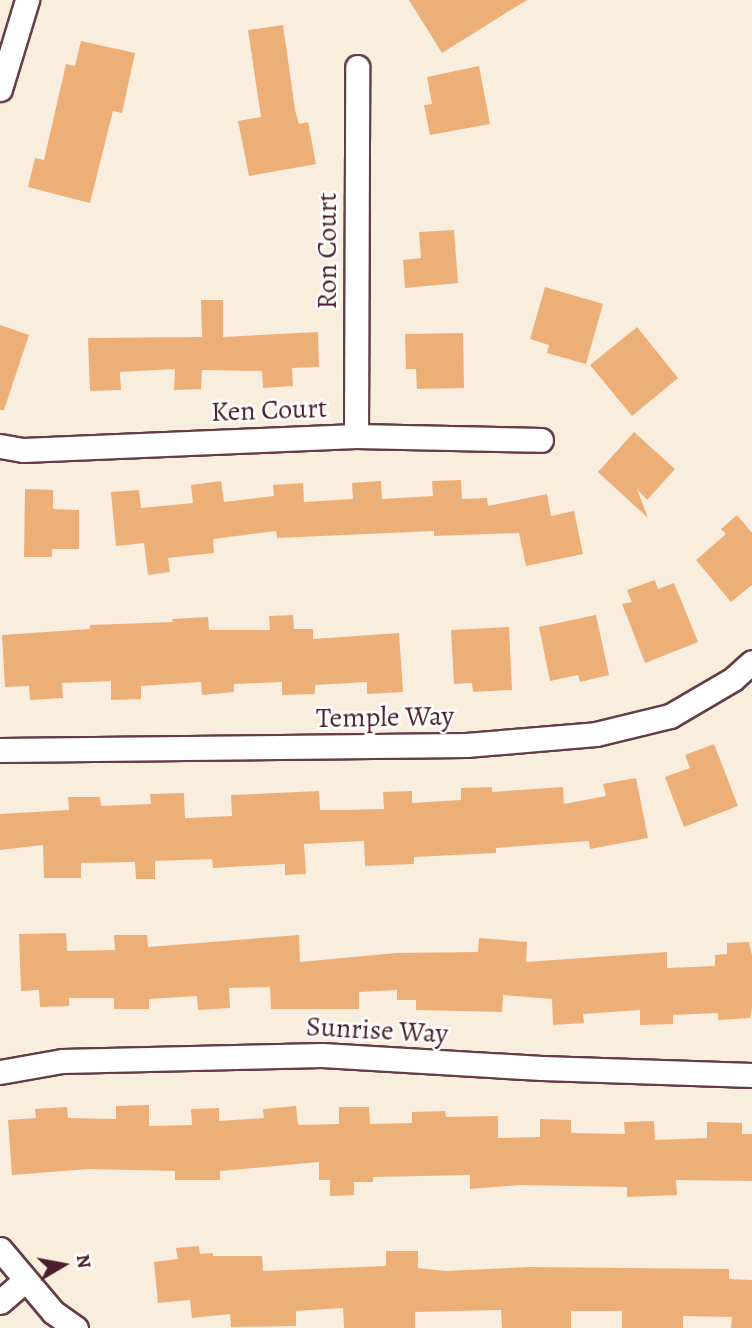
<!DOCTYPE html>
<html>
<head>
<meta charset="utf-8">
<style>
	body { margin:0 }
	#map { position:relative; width:752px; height:1328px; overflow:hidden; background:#f9eede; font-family:Alegreya,serif }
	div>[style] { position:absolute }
	.building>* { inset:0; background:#edaf78 }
	.roads { filter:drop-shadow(2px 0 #643e46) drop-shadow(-2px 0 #643e46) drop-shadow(0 2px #643e46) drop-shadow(0 -2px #643e46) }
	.street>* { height:23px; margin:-11.5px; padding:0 11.5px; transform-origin:11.5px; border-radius:11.5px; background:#fff }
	span { translate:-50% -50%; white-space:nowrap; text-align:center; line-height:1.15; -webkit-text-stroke:5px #fff; paint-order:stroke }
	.street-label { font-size:28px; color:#4a1f2b }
	.north { position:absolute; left:28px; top:1230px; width:70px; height:70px; -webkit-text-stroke:5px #fff; paint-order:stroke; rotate:80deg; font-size:19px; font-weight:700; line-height:28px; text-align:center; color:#4a1f2b }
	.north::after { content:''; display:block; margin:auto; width:24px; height:32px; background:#4a1f2b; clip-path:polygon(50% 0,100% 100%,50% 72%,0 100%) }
</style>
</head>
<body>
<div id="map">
	<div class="building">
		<i style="clip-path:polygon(409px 0,527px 0,442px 53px)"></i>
		<i style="clip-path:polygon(283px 25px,295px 110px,299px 124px,308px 122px,316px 164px,249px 176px,238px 121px,261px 117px,248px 30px)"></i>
		<i style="clip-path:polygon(81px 41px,135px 53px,122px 113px,113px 111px,90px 203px,28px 187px,35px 158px,44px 160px,66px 64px,75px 66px)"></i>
		<i style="clip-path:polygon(479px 66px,490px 124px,430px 135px,424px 105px,432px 104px,427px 77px)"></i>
		<i style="clip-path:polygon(454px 230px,458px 283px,405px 288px,403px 260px,421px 258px,419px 232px)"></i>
		<i style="clip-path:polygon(545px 287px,603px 304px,586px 364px,547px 353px,549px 345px,530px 339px)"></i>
		<i style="clip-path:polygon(201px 300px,223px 300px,223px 337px,318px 332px,319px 367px,292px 368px,293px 386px,263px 388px,262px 371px,202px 370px,201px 389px,174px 390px,175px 369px,120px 372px,121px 390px,90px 391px,88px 338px,202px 337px)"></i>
		<i style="clip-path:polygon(0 325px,29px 335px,4px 410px,0 410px)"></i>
		<i style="clip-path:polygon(637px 327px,678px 378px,632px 416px,590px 365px)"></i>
		<i style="clip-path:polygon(463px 333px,464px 388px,417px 389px,416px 369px,406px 369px,405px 334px)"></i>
		<i style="clip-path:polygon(634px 432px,675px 469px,647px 500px,637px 489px,648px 518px,598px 472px)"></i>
		<i style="clip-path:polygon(461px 480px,462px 499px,487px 498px,488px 506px,547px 494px,551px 516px,574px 511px,583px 554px,526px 566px,519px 533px,434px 536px,434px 531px,277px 538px,276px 531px,213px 539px,214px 553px,168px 558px,170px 572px,148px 575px,144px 543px,116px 546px,111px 492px,139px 490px,141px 508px,193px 503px,191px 485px,221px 481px,224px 502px,274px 496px,273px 485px,303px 483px,304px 502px,353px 499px,352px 483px,381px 481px,382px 499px,433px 496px,432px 481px)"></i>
		<i style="clip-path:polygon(25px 489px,53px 490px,53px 509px,79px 510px,79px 549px,52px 549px,52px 557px,24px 557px)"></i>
		<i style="clip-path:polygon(737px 515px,752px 533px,752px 585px,731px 602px,696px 560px,726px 534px,721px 529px)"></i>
		<i style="clip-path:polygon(655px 580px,658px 589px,674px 583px,698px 642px,645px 663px,622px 604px,632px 602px,627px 590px)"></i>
		<i style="clip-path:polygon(293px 615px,294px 629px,313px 629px,313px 639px,399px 633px,403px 692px,367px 694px,367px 682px,315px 685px,315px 694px,282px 695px,282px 682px,234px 684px,234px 692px,202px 695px,201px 682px,141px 686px,141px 699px,111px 700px,111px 681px,62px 683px,63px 698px,30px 700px,29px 686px,5px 687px,2px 635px,90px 629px,90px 625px,173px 622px,172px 619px,208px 617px,209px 630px,270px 630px,269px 616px)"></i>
		<i style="clip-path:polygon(596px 615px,609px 675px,580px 682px,578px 675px,550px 681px,539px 627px)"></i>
		<i style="clip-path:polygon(509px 627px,512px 690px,473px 692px,472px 683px,454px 684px,451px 630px)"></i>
		<i style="clip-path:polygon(714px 744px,738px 806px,684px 827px,665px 777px,690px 768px,685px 755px)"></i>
		<i style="clip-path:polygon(636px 778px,648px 838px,590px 849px,589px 841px,496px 848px,496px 853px,414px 857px,414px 864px,365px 866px,364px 841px,304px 844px,306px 874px,285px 875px,285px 864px,213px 868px,212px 859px,155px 861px,155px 879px,136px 879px,135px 862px,81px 863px,81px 878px,44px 878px,43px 845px,0 850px,0 814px,69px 810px,68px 797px,100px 797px,101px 806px,151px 804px,150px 794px,184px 793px,185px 818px,232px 816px,231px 795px,277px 793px,319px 791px,320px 810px,345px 810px,384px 809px,383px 792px,412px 791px,412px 803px,461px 800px,461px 788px,492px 787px,492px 792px,563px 787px,564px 804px,606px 796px,603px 784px)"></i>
		<i style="clip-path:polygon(66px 933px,67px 951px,115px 950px,114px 935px,147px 935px,148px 947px,299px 935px,300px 962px,396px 953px,478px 952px,479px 938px,527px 942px,526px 962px,667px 952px,667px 968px,715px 966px,715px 955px,727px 954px,727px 943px,749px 942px,752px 955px,752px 1008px,750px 1018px,718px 1020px,718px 1013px,673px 1015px,673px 1024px,640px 1025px,640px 1010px,583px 1014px,584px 1023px,553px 1025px,552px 999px,503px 995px,502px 1012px,416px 1010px,416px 1000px,397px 1000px,397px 990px,359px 992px,359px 1009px,271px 1009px,270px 987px,229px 988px,230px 1008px,198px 1010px,197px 996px,149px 999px,149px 1009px,114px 1009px,114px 998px,69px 998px,69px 1006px,40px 1007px,39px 990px,21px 991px,19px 934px)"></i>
		<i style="clip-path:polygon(149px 1105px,149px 1126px,192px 1125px,191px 1109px,219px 1108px,219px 1121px,264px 1118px,263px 1109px,296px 1106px,298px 1125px,339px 1124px,339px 1107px,369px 1107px,370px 1124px,412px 1123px,412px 1112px,445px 1111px,446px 1117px,498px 1116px,498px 1138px,540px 1137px,540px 1119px,571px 1120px,571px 1133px,625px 1134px,624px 1122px,654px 1121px,655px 1140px,707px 1138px,707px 1122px,742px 1123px,742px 1134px,752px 1134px,752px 1181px,676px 1180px,677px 1195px,627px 1197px,627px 1187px,519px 1185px,470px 1189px,470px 1175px,373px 1177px,373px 1182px,354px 1182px,354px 1195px,330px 1196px,330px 1180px,319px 1180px,319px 1162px,220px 1171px,220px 1180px,175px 1180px,175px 1171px,89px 1169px,12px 1175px,8px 1120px,36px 1118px,35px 1109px,67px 1107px,68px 1118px,116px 1119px,116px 1106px)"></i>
		<i style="clip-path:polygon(199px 1246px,200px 1254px,213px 1253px,213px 1256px,262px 1256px,263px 1271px,386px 1266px,386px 1251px,418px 1251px,418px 1268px,446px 1271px,529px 1267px,729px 1269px,729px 1279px,752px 1280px,752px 1328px,731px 1328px,732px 1317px,683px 1316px,683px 1328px,622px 1328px,622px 1311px,571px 1311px,571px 1328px,502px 1328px,501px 1310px,415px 1312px,415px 1328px,344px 1328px,343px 1308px,296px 1311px,296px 1326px,231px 1327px,230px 1314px,192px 1318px,190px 1300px,158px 1303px,154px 1262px,178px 1259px,176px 1248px)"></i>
	</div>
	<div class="roads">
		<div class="street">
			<i style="left:0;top:89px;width:93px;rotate:-73.1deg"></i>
			<i style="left:356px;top:436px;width:369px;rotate:-89.8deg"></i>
			<i style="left:0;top:446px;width:23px;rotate:10deg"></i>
			<i style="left:23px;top:450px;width:333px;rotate:-2.4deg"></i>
			<i style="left:356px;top:436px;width:185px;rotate:1.2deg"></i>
			<i style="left:0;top:750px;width:466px;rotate:-0.6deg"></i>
			<i style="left:466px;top:745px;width:130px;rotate:-4.8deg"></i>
			<i style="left:596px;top:734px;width:76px;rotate:-13.7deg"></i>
			<i style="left:670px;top:716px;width:73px;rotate:-30.4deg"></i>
			<i style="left:733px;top:679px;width:25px;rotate:-42deg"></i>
			<i style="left:0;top:1072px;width:63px;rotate:-10.1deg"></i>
			<i style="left:62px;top:1061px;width:260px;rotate:-1.3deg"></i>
			<i style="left:322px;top:1055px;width:220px;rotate:3.4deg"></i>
			<i style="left:542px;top:1068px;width:210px;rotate:1.9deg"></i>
			<i style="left:0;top:1249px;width:82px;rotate:49.9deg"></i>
			<i style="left:53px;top:1312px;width:28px;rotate:35deg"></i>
			<i style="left:0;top:1302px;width:32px;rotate:-41deg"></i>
		</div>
	</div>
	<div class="street-label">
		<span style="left:327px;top:251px;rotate:-90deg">Ron Court</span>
		<span style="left:269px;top:410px;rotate:-2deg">Ken Court</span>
		<span style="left:385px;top:717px;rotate:-1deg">Temple Way</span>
		<span style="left:377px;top:1030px;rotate:3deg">Sunrise Way</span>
	</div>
	<div class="north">N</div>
</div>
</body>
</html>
